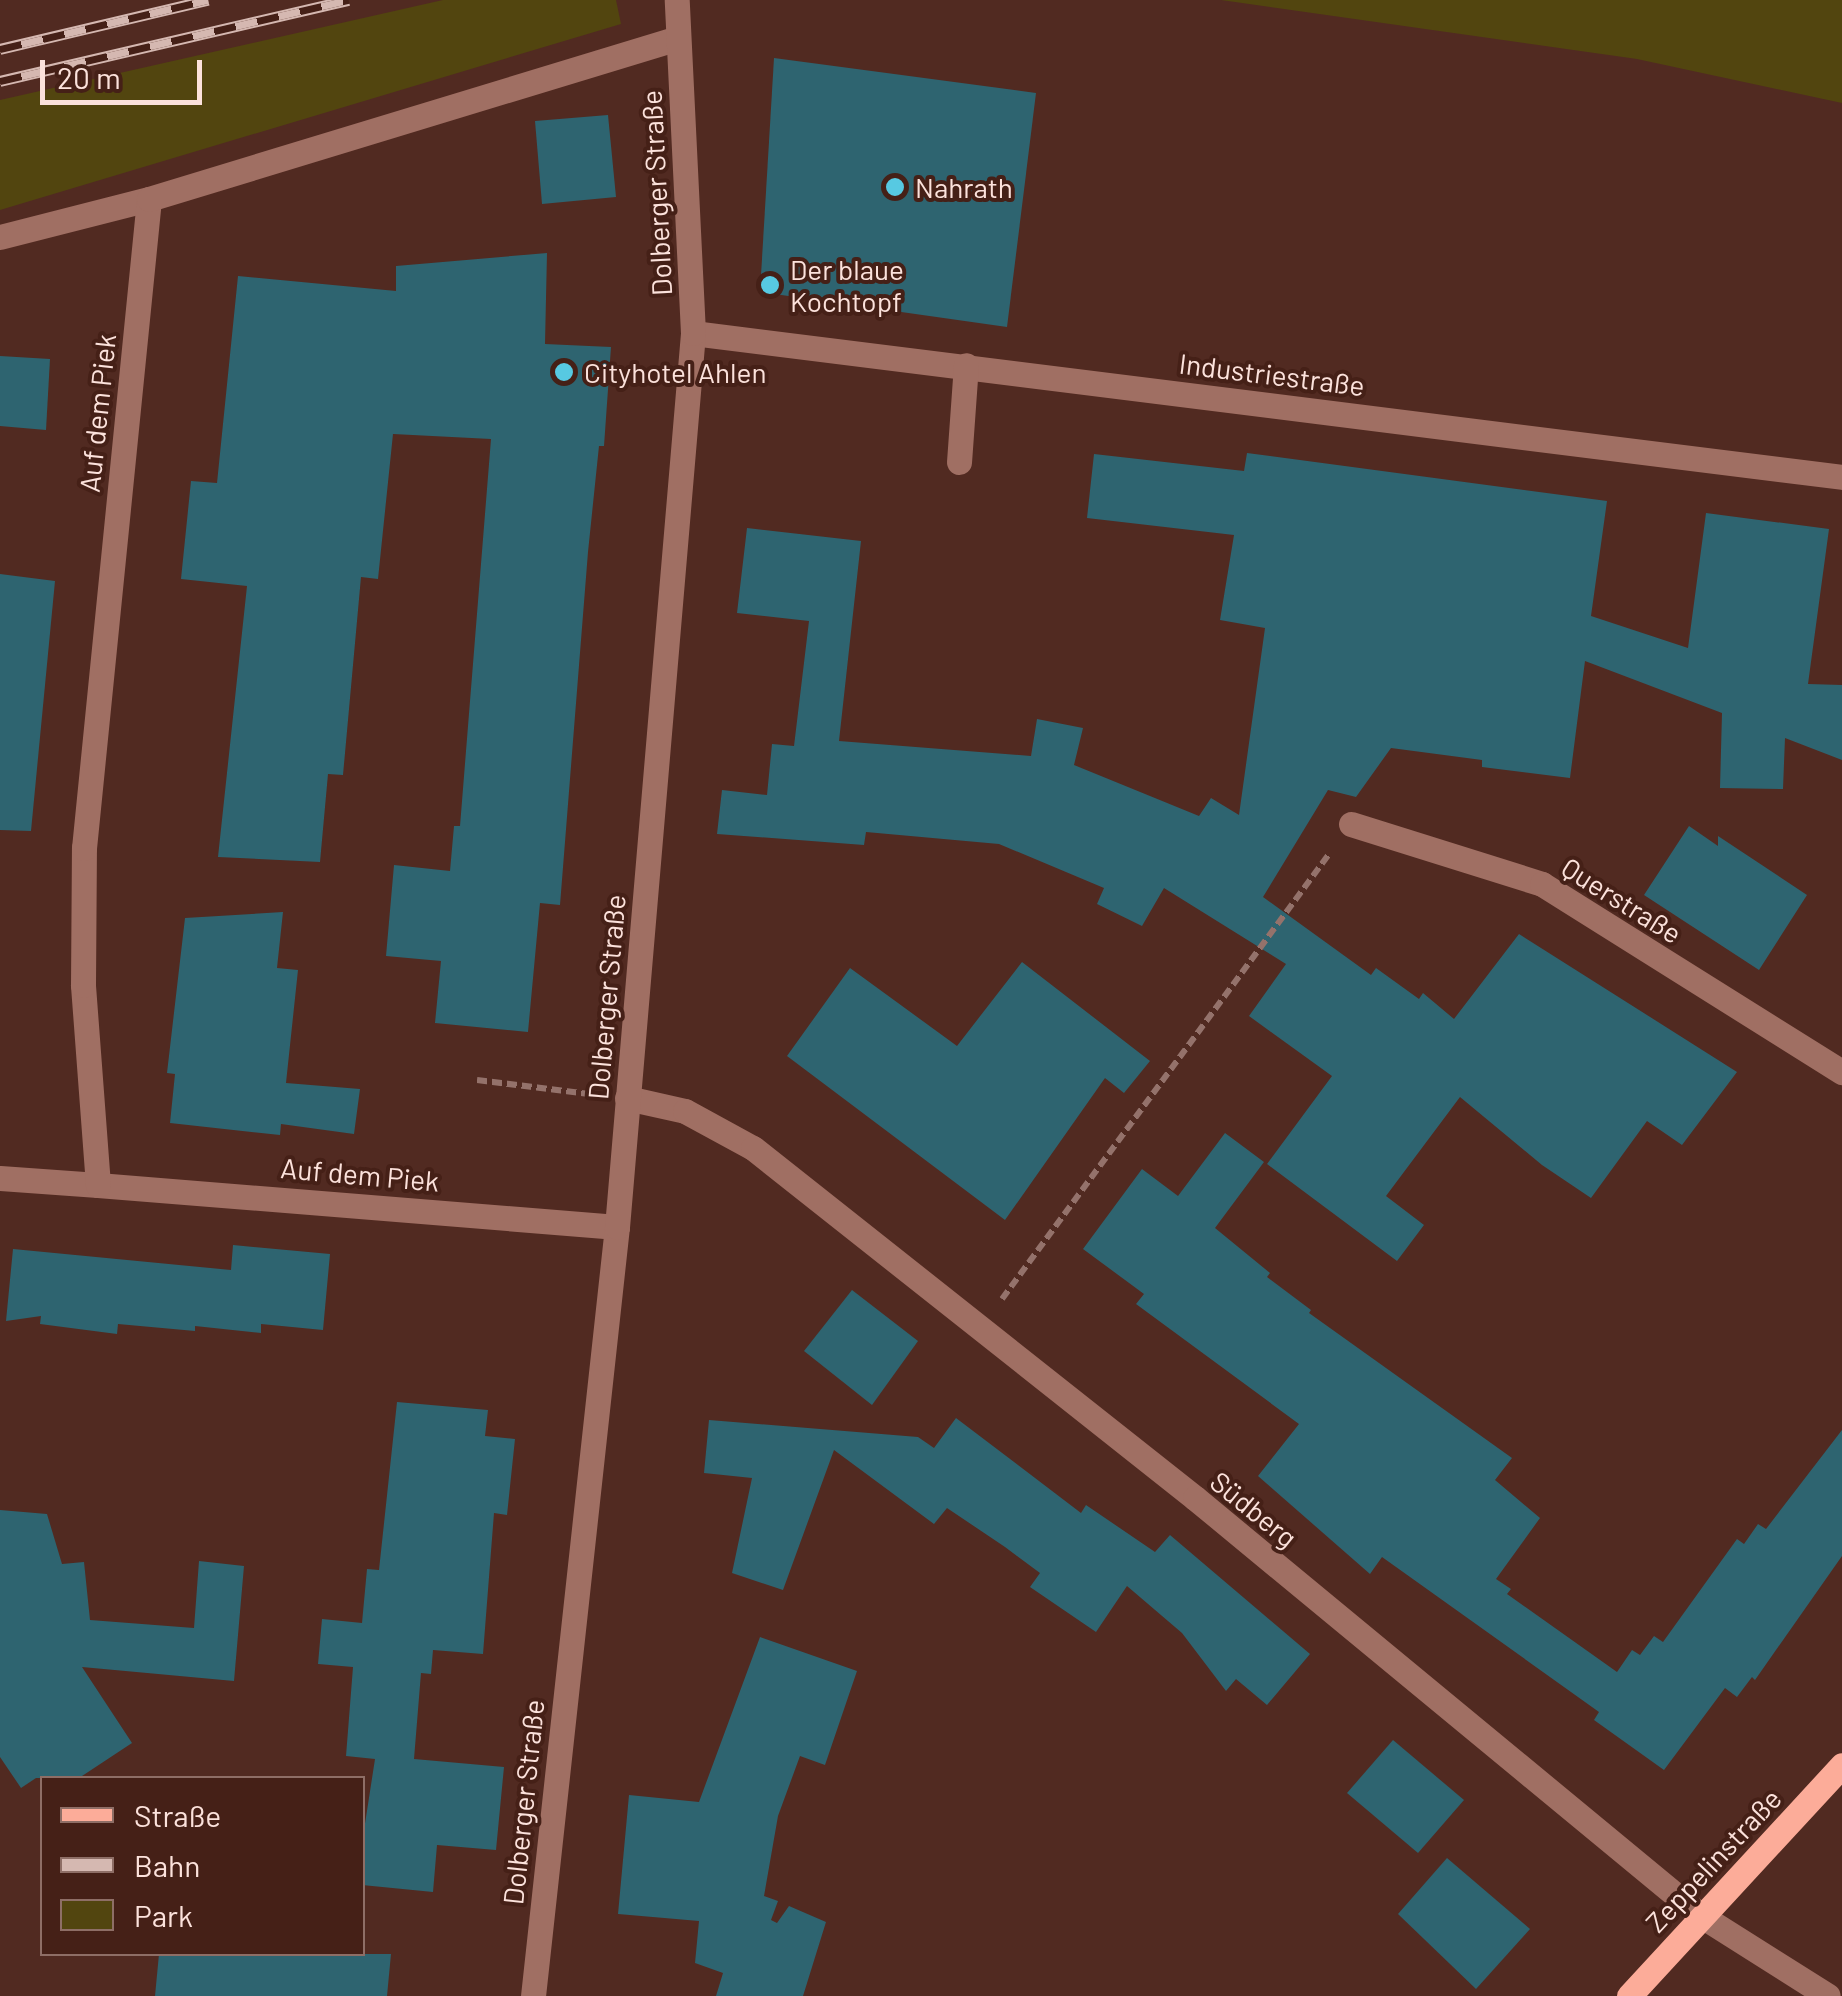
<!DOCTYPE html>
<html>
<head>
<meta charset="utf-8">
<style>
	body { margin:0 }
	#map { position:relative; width:1842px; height:1996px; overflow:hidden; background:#512a21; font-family:Barlow,sans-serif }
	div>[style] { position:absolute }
	.green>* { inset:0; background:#52450f }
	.building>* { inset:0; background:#2e6470 }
	.path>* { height:6px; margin-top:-3px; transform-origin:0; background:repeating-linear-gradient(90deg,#94726b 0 10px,transparent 0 15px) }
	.minor>* { height:25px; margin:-12.5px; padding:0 12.5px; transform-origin:12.5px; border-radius:12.5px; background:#a06f63 }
	.major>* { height:25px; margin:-12.5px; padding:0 12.5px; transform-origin:12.5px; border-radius:12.5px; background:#fcac99 }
	.rail>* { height:11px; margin-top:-5.5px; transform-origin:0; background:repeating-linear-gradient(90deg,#452017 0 22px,#d5b8b1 0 44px); box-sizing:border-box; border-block:2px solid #d5b8b1 }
	.dots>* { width:28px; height:28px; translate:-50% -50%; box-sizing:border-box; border:5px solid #452017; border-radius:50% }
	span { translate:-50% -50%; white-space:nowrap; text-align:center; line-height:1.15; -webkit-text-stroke:8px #452017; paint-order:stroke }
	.poi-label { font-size:28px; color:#fce2dc }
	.left { translate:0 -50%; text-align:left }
	.street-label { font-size:28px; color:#fce2dc }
	.legend { position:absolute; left:40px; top:1776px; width:325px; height:180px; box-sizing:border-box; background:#452017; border:2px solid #8e6e66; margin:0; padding:12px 18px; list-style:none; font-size:30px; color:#fce2dc }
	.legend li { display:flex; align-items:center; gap:20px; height:50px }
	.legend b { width:50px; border:2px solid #8e6e66 }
	.scale { position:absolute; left:40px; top:60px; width:162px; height:45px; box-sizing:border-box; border:5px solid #fce2dc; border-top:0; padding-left:12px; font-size:30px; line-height:35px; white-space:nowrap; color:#fce2dc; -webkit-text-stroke:8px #452017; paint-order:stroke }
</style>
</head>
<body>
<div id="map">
	<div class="green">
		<i style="clip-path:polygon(443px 0,616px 0,621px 24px,0 210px,0 100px)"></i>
		<i style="clip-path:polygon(1221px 0,1842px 0,1842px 103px,1637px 59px)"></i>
	</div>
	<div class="building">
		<i style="clip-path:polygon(774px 58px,1036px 93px,1007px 327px,760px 292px)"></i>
		<i style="clip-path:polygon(608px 115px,616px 197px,542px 204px,535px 121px)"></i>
		<i style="clip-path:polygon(547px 253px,545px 344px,611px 347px,604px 446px,599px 446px,588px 552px,560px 905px,540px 903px,528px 1032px,435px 1023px,441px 961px,386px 956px,394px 865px,450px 871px,454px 826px,460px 826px,491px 439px,393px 434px,378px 579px,361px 577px,343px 775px,328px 774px,320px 862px,218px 857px,247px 586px,181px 579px,191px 481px,217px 483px,238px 276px,396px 291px,396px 266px)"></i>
		<i style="clip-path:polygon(0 356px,50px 359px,46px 430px,0 426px)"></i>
		<i style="clip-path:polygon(1247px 453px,1607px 501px,1591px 616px,1688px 648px,1706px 513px,1829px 529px,1808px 684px,1842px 685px,1842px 760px,1785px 738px,1783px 789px,1720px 788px,1722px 713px,1585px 661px,1570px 778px,1482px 767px,1482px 760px,1391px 748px,1356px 797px,1328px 790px,1263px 897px,1371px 975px,1376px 968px,1419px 999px,1423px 993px,1454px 1019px,1519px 934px,1737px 1072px,1682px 1145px,1647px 1121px,1591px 1198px,1542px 1165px,1460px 1097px,1386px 1196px,1424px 1225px,1397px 1261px,1267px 1164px,1332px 1076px,1249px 1016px,1286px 964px,1164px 888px,1142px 926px,1097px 904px,1104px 888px,999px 844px,866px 832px,864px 845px,717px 834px,722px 790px,767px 795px,772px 744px,794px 746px,809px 621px,737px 613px,747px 528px,861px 541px,839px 741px,1031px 756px,1037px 719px,1083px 728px,1074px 765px,1199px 816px,1211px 798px,1239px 815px,1265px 628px,1220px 620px,1234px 535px,1087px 518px,1094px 454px,1244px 471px)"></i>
		<i style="clip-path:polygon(0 574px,55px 581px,31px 831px,0 830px)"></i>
		<i style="clip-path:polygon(1689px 826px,1718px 846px,1718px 836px,1807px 895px,1759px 970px,1644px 895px)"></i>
		<i style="clip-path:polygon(283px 912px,277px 968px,298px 970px,286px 1083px,360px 1089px,354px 1134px,281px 1124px,280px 1135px,170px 1123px,175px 1074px,167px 1073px,185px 918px)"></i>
		<i style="clip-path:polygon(1022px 962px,1150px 1061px,1124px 1093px,1105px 1078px,1005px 1220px,787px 1056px,850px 968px,957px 1046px)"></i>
		<i style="clip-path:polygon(1225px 1133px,1264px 1162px,1215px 1228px,1270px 1273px,1267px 1277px,1311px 1310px,1309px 1313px,1512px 1458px,1495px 1480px,1540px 1518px,1496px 1579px,1511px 1589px,1507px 1594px,1617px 1672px,1632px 1650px,1640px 1655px,1654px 1636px,1663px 1642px,1737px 1539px,1744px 1544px,1758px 1524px,1766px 1529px,1842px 1430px,1842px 1556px,1755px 1680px,1752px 1677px,1737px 1697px,1725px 1688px,1664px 1770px,1594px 1720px,1599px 1712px,1382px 1557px,1370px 1574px,1258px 1476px,1299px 1424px,1136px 1304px,1144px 1294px,1083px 1249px,1142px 1169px,1178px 1196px)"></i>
		<i style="clip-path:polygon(233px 1245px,330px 1254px,323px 1330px,261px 1324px,261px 1333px,195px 1326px,195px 1331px,118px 1324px,117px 1334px,40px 1324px,41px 1316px,6px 1321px,13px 1249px,231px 1270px)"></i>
		<i style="clip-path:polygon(852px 1290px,918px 1341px,872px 1405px,804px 1351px)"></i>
		<i style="clip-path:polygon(397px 1402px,488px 1410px,485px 1436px,515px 1439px,507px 1515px,494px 1513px,483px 1654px,433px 1650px,431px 1674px,421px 1673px,414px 1759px,504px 1767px,496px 1850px,437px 1845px,433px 1892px,362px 1885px,362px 1843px,375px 1759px,346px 1756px,353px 1667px,318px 1664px,322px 1619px,362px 1623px,367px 1569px,379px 1570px)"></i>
		<i style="clip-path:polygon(956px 1418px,1081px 1513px,1086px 1505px,1155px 1552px,1170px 1535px,1310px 1654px,1267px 1705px,1236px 1679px,1226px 1691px,1182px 1633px,1127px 1586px,1096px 1632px,1030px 1587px,1040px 1573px,1005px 1547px,947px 1508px,934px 1524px,834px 1450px,783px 1590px,732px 1573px,752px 1478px,704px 1473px,709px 1420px,918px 1437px,934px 1448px)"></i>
		<i style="clip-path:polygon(0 1510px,47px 1514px,62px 1564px,84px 1562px,90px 1620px,194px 1628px,199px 1561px,244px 1566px,234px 1681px,82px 1667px,132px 1743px,79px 1778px,36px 1778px,21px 1788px,0 1757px)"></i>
		<i style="clip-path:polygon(760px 1637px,857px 1671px,825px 1765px,800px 1756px,778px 1816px,764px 1896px,778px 1901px,771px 1920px,777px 1923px,789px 1906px,826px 1922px,803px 1996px,716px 1996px,723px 1973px,695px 1963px,699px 1921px,618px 1914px,629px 1795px,699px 1802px)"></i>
		<i style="clip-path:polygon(1393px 1740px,1464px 1800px,1418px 1853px,1347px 1793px)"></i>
		<i style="clip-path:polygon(1447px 1858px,1530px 1929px,1476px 1989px,1398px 1914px)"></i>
		<i style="clip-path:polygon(159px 1954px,391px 1954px,387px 1996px,155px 1996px)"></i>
	</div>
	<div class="path">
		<i style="left:477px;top:1080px;width:113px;rotate:7.1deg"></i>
		<i style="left:1002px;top:1299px;width:552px;rotate:-53.69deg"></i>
	</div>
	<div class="minor">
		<i style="left:0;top:237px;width:154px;rotate:-14.3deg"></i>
		<i style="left:693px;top:333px;width:1158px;rotate:7.14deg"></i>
		<i style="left:959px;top:462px;width:97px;rotate:-85.9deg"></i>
		<i style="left:1351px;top:824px;width:200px;rotate:17.4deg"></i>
		<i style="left:1542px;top:884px;width:354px;rotate:32.1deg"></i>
		<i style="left:627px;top:1098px;width:59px;rotate:12.6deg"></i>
		<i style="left:685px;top:1111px;width:77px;rotate:28.6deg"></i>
		<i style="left:753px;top:1148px;width:564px;rotate:38.37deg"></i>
		<i style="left:1195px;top:1498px;width:655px;rotate:39.55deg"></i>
		<i style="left:1700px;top:1915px;width:151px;rotate:32.3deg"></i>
		<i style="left:0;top:1178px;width:98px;rotate:4.1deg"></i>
		<i style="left:617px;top:1227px;width:521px;rotate:-175.37deg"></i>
		<i style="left:98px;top:1185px;width:201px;rotate:-94.3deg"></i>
		<i style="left:83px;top:985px;width:137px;rotate:-89.6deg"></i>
		<i style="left:84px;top:848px;width:652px;rotate:-84.28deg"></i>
		<i style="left:149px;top:199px;width:553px;rotate:-16.93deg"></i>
		<i style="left:533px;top:1996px;width:774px;rotate:-83.77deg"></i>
		<i style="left:617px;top:1227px;width:897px;rotate:-85.14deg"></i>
		<i style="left:693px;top:333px;width:333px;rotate:-92.8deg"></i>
	</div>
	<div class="major">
		<i style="left:1629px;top:1996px;width:314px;rotate:-47.3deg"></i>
	</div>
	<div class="rail">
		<i style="left:0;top:49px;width:214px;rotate:-13.3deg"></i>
		<i style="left:0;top:81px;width:358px;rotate:-13.1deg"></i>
	</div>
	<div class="dots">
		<i style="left:895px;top:187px;background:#57c9e2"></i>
		<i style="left:770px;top:285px;background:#57c9e2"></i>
		<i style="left:564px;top:372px;background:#57c9e2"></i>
	</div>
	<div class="poi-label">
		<span class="left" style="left:915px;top:187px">Nahrath</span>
		<span class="left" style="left:790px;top:285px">Der blaue<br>Kochtopf</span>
		<span class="left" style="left:584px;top:372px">Cityhotel Ahlen</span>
	</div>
	<div class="street-label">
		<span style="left:656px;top:193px;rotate:-93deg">Dolberger Straße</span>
		<span style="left:1272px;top:374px;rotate:7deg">Industriestraße</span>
		<span style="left:97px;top:413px;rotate:-84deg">Auf dem Piek</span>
		<span style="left:1622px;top:900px;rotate:32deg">Querstraße</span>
		<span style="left:606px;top:997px;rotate:-85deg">Dolberger Straße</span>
		<span style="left:360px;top:1174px;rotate:5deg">Auf dem Piek</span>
		<span style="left:1254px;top:1509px;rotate:39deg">Südberg</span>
		<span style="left:523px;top:1802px;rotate:-84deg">Dolberger Straße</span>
		<span style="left:1713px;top:1860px;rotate:-47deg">Zeppelinstraße</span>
	</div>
	<ul class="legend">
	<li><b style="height:12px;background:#fcac99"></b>Straße</li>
	<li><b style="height:12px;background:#d5b8b1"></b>Bahn</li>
	<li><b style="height:28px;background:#52450f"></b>Park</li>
	</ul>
	<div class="scale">20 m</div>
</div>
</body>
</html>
